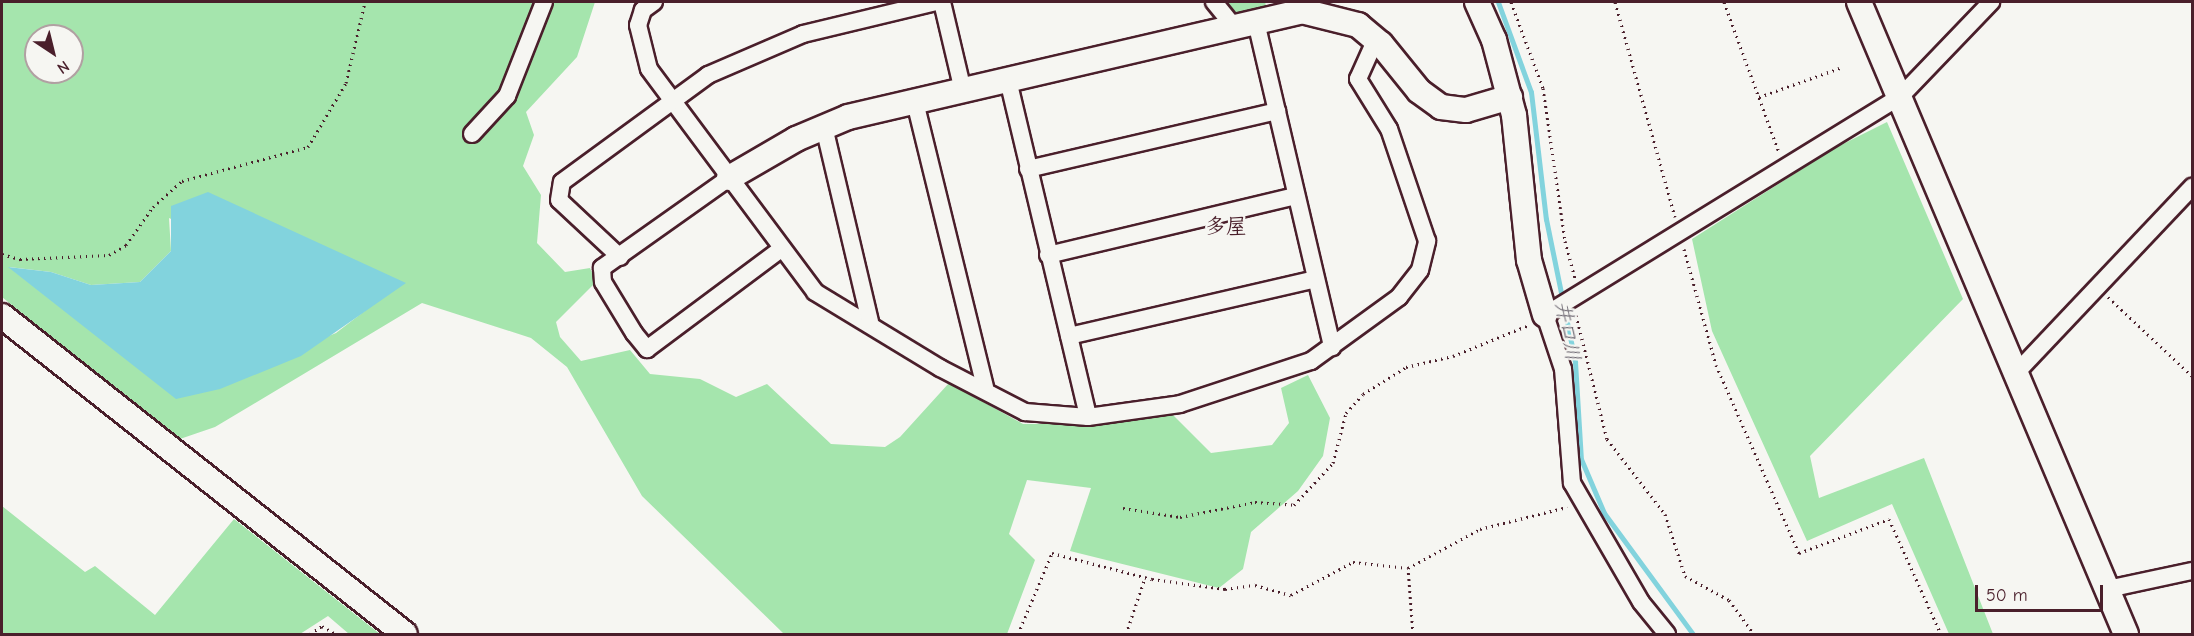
<!DOCTYPE html>
<html>
<head>
<meta charset="utf-8">
<style>
	body { margin:0 }
	#map { position:relative; width:2194px; height:636px; overflow:hidden; background:#f6f6f2; font-family:"Comic Neue","Klee One",sans-serif }
	div>[style] { position:absolute }
	.green>* { inset:0; background:#a5e5ad }
	.water>* { inset:0; background:#82d3dd }
	.stream>* { height:5px; margin:-2.5px; padding:0 2.5px; transform-origin:2.5px; border-radius:2.5px; background:#82d3dd }
	.path>* { height:3px; margin-top:-1.5px; transform-origin:0; background:repeating-linear-gradient(90deg,#4a1f2b 0 1.5px,transparent 0 6px) }
	.roads { filter:drop-shadow(2px 0 #4a1f2b) drop-shadow(-2px 0 #4a1f2b) drop-shadow(0 2px #4a1f2b) drop-shadow(0 -2px #4a1f2b) }
	.street>* { height:16px; margin:-8px; padding:0 8px; transform-origin:8px; border-radius:8px; background:#f6f6f2 }
	.secondary>* { height:24px; margin:-12px; padding:0 12px; transform-origin:12px; border-radius:12px; background:#f6f6f2 }
	span { translate:-50% -50%; white-space:nowrap; text-align:center; line-height:1.15; -webkit-text-stroke:4.5px #f6f6f2; paint-order:stroke }
	.water-label { font-size:20px; color:#5b5560; font-style:italic }
	.quarter-label { font-size:21px; color:#4a1f2b; font-weight:700 }
	.frame { position:absolute; inset:0; border:3px solid #4a1f2b; pointer-events:none }
	.north { position:absolute; left:24px; top:24px; width:60px; height:60px; box-sizing:border-box; background:#f6f6f2; border:2px solid #b1a0a2; border-radius:50%; rotate:145deg; font-size:16px; font-weight:700; line-height:24px; text-align:center; color:#4a1f2b }
	.north::after { content:''; display:block; margin:auto; width:21px; height:27px; background:#4a1f2b; clip-path:polygon(50% 0,100% 100%,50% 72%,0 100%) }
	.scale { position:absolute; left:1975px; top:585px; width:128px; height:27px; box-sizing:border-box; border:3px solid #4a1f2b; border-top:0; padding-left:8px; font-size:18px; line-height:21px; white-space:nowrap; color:#4a1f2b; -webkit-text-stroke:4px #f6f6f2; paint-order:stroke }
</style>
</head>
<body>
<div id="map">
	<div class="green">
		<i style="clip-path:polygon(evenodd,2px 2px,595px 2px,577px 57px,526px 112px,534px 135px,523px 166px,541px 195px,537px 243px,565px 272px,590px 268px,596px 282px,556px 322px,560px 337px,581px 361px,630px 350px,650px 374px,700px 379px,736px 397px,767px 384px,831px 444px,885px 447px,900px 437px,949px 383px,1023px 424px,1095px 424px,1173px 415px,1211px 453px,1272px 445px,1289px 423px,1281px 388px,1308px 375px,1330px 418px,1323px 456px,1298px 491px,1251px 532px,1243px 569px,1219px 588px,1070px 551px,1091px 488px,1027px 480px,1009px 534px,1035px 560px,1007px 634px,784px 634px,642px 496px,567px 367px,531px 338px,422px 303px,215px 427px,177px 440px,2px 297px,2px 2px,36px 36px,72px 36px,72px 72px,36px 72px,36px 36px,2px 2px,169px 218px,366px 310px,336px 333px,176px 398px,9px 267px,51px 272px,91px 285px,140px 282px,171px 251px,169px 218px)"></i>
		<i style="clip-path:polygon(1224px 2px,1265px 2px,1268px 13px,1235px 16px)"></i>
		<i style="clip-path:polygon(1887px 122px,1963px 299px,1810px 456px,1819px 498px,1924px 458px,1993px 634px,1949px 634px,1892px 504px,1807px 541px,1712px 331px,1692px 239px,1835px 148px)"></i>
		<i style="clip-path:polygon(2px 506px,85px 572px,95px 566px,155px 615px,234px 519px,380px 634px,349px 634px,328px 616px,300px 634px,2px 634px)"></i>
	</div>
	<div class="water">
		<i style="clip-path:polygon(208px 192px,406px 283px,301px 356px,220px 389px,176px 399px,8px 267px,51px 272px,91px 285px,140px 282px,171px 251px,171px 206px)"></i>
	</div>
	<div class="stream">
		<i style="left:1498px;top:2px;width:96px;rotate:69.9deg"></i>
		<i style="left:1531px;top:92px;width:128px;rotate:83.3deg"></i>
		<i style="left:1546px;top:219px;width:146px;rotate:78.5deg"></i>
		<i style="left:1575px;top:362px;width:97px;rotate:86.5deg"></i>
		<i style="left:1581px;top:459px;width:59px;rotate:66.9deg"></i>
		<i style="left:1604px;top:513px;width:150px;rotate:53.7deg"></i>
	</div>
	<div class="path">
		<i style="left:1511px;top:2px;width:92px;rotate:69.6deg"></i>
		<i style="left:1543px;top:88px;width:155px;rotate:81.8deg"></i>
		<i style="left:1565px;top:241px;width:39px;rotate:75deg"></i>
		<i style="left:1615px;top:2px;width:223px;rotate:74.4deg"></i>
		<i style="left:1724px;top:2px;width:160px;rotate:69.9deg"></i>
		<i style="left:1759px;top:97px;width:89px;rotate:-19.7deg"></i>
		<i style="left:1684px;top:249px;width:120px;rotate:74.6deg"></i>
		<i style="left:1716px;top:365px;width:206px;rotate:66.2deg"></i>
		<i style="left:1799px;top:553px;width:96px;rotate:-20.7deg"></i>
		<i style="left:1889px;top:519px;width:126px;rotate:65.7deg"></i>
		<i style="left:2px;top:254px;width:19px;rotate:16deg"></i>
		<i style="left:20px;top:259px;width:89px;rotate:-2.6deg"></i>
		<i style="left:109px;top:255px;width:20px;rotate:-30deg"></i>
		<i style="left:126px;top:245px;width:47px;rotate:-54.6deg"></i>
		<i style="left:153px;top:207px;width:39px;rotate:-42deg"></i>
		<i style="left:182px;top:181px;width:131px;rotate:-15.1deg"></i>
		<i style="left:308px;top:147px;width:74px;rotate:-59.3deg"></i>
		<i style="left:346px;top:83px;width:83px;rotate:-76.8deg"></i>
		<i style="left:2108px;top:297px;width:115px;rotate:43.2deg"></i>
		<i style="left:1576px;top:315px;width:128px;rotate:76deg"></i>
		<i style="left:1607px;top:439px;width:95px;rotate:52.3deg"></i>
		<i style="left:1665px;top:514px;width:65px;rotate:72.1deg"></i>
		<i style="left:1685px;top:576px;width:50px;rotate:28.6deg"></i>
		<i style="left:1729px;top:600px;width:42px;rotate:53.7deg"></i>
		<i style="left:1123px;top:508px;width:58px;rotate:9deg"></i>
		<i style="left:1180px;top:517px;width:76px;rotate:-11.3deg"></i>
		<i style="left:1255px;top:502px;width:39px;rotate:4deg"></i>
		<i style="left:1294px;top:505px;width:57px;rotate:-47.1deg"></i>
		<i style="left:1333px;top:463px;width:52px;rotate:-75.4deg"></i>
		<i style="left:1346px;top:413px;width:25px;rotate:-48deg"></i>
		<i style="left:1363px;top:394px;width:51px;rotate:-32.1deg"></i>
		<i style="left:1406px;top:367px;width:48px;rotate:-13.2deg"></i>
		<i style="left:1453px;top:356px;width:82px;rotate:-22.2deg"></i>
		<i style="left:310px;top:634px;width:14px;rotate:-34deg"></i>
		<i style="left:322px;top:626px;width:16px;rotate:30deg"></i>
		<i style="left:1018px;top:634px;width:88px;rotate:-67.2deg"></i>
		<i style="left:1052px;top:553px;width:103px;rotate:14.6deg"></i>
		<i style="left:1152px;top:579px;width:74px;rotate:7.8deg"></i>
		<i style="left:1225px;top:589px;width:30px;rotate:-8deg"></i>
		<i style="left:1255px;top:585px;width:37px;rotate:16deg"></i>
		<i style="left:1291px;top:595px;width:70px;rotate:-28deg"></i>
		<i style="left:1353px;top:562px;width:55px;rotate:6.2deg"></i>
		<i style="left:1126px;top:634px;width:59px;rotate:-71.3deg"></i>
		<i style="left:1413px;top:634px;width:66px;rotate:-94.3deg"></i>
		<i style="left:1408px;top:568px;width:82px;rotate:-28.4deg"></i>
		<i style="left:1480px;top:529px;width:90px;rotate:-14.2deg"></i>
	</div>
	<div class="roads">
		<div class="street">
			<i style="left:654px;top:2px;width:14px;rotate:144deg"></i>
			<i style="left:643px;top:10px;width:16px;rotate:108deg"></i>
			<i style="left:638px;top:25px;width:45px;rotate:76deg"></i>
			<i style="left:649px;top:69px;width:278px;rotate:53.3deg"></i>
			<i style="left:815px;top:292px;width:146px;rotate:31.3deg"></i>
			<i style="left:940px;top:368px;width:96px;rotate:27.4deg"></i>
			<i style="left:1025px;top:412px;width:63px;rotate:4.5deg"></i>
			<i style="left:1088px;top:417px;width:93px;rotate:-8deg"></i>
			<i style="left:1180px;top:404px;width:138px;rotate:-18.2deg"></i>
			<i style="left:1311px;top:361px;width:109px;rotate:-36deg"></i>
			<i style="left:1399px;top:297px;width:34px;rotate:-52deg"></i>
			<i style="left:1420px;top:270px;width:30px;rotate:-76deg"></i>
			<i style="left:1427px;top:241px;width:118px;rotate:-108.7deg"></i>
			<i style="left:1389px;top:129px;width:59px;rotate:-121.8deg"></i>
			<i style="left:1358px;top:79px;width:44px;rotate:-65.8deg"></i>
			<i style="left:942px;top:2px;width:91px;rotate:76.7deg"></i>
			<i style="left:1214px;top:2px;width:32px;rotate:51deg"></i>
			<i style="left:1256px;top:22px;width:334px;rotate:76.8deg"></i>
			<i style="left:1008px;top:80px;width:346px;rotate:76.6deg"></i>
			<i style="left:915px;top:102px;width:294px;rotate:76.2deg"></i>
			<i style="left:824px;top:127px;width:200px;rotate:76.7deg"></i>
			<i style="left:472px;top:134px;width:52px;rotate:-47.4deg"></i>
			<i style="left:507px;top:96px;width:101px;rotate:-68.5deg"></i>
			<i style="left:1028px;top:169px;width:256px;rotate:-13.1deg"></i>
			<i style="left:729px;top:178px;width:156px;rotate:144.7deg"></i>
			<i style="left:602px;top:268px;width:14px;rotate:86deg"></i>
			<i style="left:603px;top:282px;width:60px;rotate:58.7deg"></i>
			<i style="left:634px;top:333px;width:21px;rotate:51deg"></i>
			<i style="left:647px;top:349px;width:167px;rotate:-36.7deg"></i>
			<i style="left:1048px;top:255px;width:255px;rotate:-13.4deg"></i>
			<i style="left:620px;top:257px;width:83px;rotate:-136.9deg"></i>
			<i style="left:559px;top:200px;width:18px;rotate:-81deg"></i>
			<i style="left:562px;top:182px;width:181px;rotate:-36.2deg"></i>
			<i style="left:708px;top:75px;width:103px;rotate:-23.3deg"></i>
			<i style="left:803px;top:34px;width:137px;rotate:-13.5deg"></i>
			<i style="left:1069px;top:336px;width:253px;rotate:-13deg"></i>
			<i style="left:2017px;top:372px;width:255px;rotate:-46.6deg"></i>
			<i style="left:2108px;top:589px;width:86px;rotate:-12.1deg"></i>
			<i style="left:1667px;top:634px;width:41px;rotate:-129.1deg"></i>
			<i style="left:1641px;top:602px;width:138px;rotate:-120.1deg"></i>
			<i style="left:1572px;top:483px;width:114px;rotate:-94.5deg"></i>
			<i style="left:1563px;top:369px;width:57px;rotate:-108.4deg"></i>
			<i style="left:1545px;top:315px;width:417px;rotate:-31.6deg"></i>
			<i style="left:1900px;top:97px;width:132px;rotate:-46.2deg"></i>
		</div>
		<div class="secondary">
			<i style="left:1477px;top:2px;width:42px;rotate:65.9deg"></i>
			<i style="left:1494px;top:40px;width:78px;rotate:75.1deg"></i>
			<i style="left:1514px;top:115px;width:146px;rotate:84.1deg"></i>
			<i style="left:1529px;top:260px;width:57px;rotate:73.8deg"></i>
			<i style="left:1859px;top:2px;width:686px;rotate:67.1deg"></i>
			<i style="left:729px;top:178px;width:78px;rotate:-30.2deg"></i>
			<i style="left:796px;top:139px;width:56px;rotate:-22.9deg"></i>
			<i style="left:848px;top:117px;width:466px;rotate:-13.1deg"></i>
			<i style="left:1302px;top:11px;width:58px;rotate:14deg"></i>
			<i style="left:1358px;top:25px;width:30px;rotate:40deg"></i>
			<i style="left:1381px;top:44px;width:60px;rotate:51deg"></i>
			<i style="left:1419px;top:91px;width:27px;rotate:36deg"></i>
			<i style="left:1441px;top:107px;width:25px;rotate:7deg"></i>
			<i style="left:1466px;top:110px;width:46px;rotate:-16.5deg"></i>
			<i style="left:2px;top:316px;width:513px;rotate:38.28deg"></i>
		</div>
	</div>
	<div class="water-label">
		<span style="left:1568px;top:331px;rotate:79deg">井口川</span>
	</div>
	<div class="quarter-label">
		<span style="left:1226px;top:226px">多屋</span>
	</div>
	<div class="frame"></div>
	<div class="north">N</div>
	<div class="scale">50 m</div>
</div>
</body>
</html>
